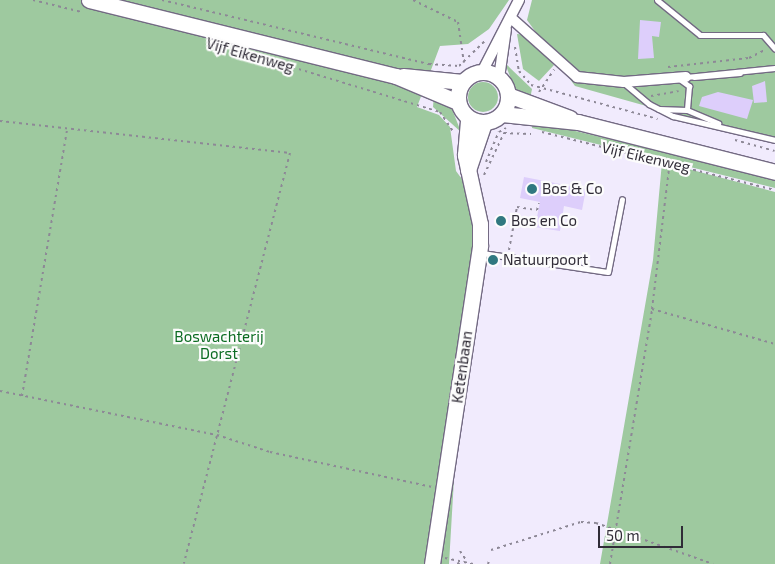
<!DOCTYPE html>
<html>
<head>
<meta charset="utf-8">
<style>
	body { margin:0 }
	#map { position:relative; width:775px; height:564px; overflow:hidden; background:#f1ebfd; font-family:"Exo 2",sans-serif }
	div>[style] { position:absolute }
	.green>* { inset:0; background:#9ec99f }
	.round { border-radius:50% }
	.building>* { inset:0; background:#ddcefb }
	.path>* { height:2px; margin-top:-1px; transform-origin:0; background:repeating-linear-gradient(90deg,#8d8896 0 2.5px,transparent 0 6.5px) }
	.roads { filter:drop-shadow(1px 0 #736a83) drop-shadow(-1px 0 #736a83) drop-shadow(0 1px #736a83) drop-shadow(0 -1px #736a83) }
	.lane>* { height:5px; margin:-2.5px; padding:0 2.5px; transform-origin:2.5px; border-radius:2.5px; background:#fff }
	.street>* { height:10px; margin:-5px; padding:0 5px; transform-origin:5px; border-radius:5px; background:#fff }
	.secondary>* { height:15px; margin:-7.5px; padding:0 7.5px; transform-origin:7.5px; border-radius:7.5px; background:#fff }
	.secondary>.ring { margin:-7.5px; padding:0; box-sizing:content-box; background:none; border:15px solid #fff; border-radius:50% }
	.dots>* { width:14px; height:14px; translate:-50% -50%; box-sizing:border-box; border:2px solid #fcfcfc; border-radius:50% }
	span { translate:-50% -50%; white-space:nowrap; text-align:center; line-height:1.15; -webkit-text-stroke:4.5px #fcfcfc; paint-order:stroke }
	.street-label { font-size:15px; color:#302c37 }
	.poi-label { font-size:15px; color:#302c37 }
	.left { translate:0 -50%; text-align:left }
	.park-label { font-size:15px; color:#0b6b21 }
	.scale { position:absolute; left:598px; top:526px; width:85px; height:22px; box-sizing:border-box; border:2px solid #302c37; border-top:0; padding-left:6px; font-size:15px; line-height:18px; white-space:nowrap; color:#302c37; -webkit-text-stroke:4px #fcfcfc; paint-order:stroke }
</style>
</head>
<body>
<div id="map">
	<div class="green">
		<i style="clip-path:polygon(0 0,509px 0,489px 29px,468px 44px,440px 46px,417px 107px,439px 115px,450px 127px,456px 171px,467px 186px,475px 227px,460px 377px,449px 564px,0 564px)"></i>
		<i style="clip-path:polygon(532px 0,775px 0,775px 142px,575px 86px,527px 20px)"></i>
		<i style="clip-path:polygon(517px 34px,527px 35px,554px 65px,539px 81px,523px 69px)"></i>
		<i style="clip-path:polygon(505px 63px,532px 89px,530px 99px,515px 90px)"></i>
		<i class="round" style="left:468px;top:82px;width:30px;height:30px"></i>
		<i style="clip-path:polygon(434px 95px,450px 104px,461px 132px,433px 107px)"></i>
		<i style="clip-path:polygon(533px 121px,775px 178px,775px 188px,532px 128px)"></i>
		<i style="clip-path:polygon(662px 162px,775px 192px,775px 564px,600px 564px,653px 260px)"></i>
	</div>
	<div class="building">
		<i style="clip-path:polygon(640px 20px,661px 22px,659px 37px,652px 36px,654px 58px,638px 59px)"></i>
		<i style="clip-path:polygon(765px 81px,767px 102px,754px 103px,752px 86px)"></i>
		<i style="clip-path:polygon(718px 92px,753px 100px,747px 119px,699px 106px,702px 97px)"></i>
		<i style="clip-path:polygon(524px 177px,586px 189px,582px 210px,564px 206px,560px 231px,535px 227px,540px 202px,520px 198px)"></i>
	</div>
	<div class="path">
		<i style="left:33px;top:0;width:50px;rotate:13.8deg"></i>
		<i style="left:162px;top:0;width:275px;rotate:13.5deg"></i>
		<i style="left:429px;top:64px;width:30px;rotate:4deg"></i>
		<i style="left:459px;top:66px;width:37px;rotate:-44deg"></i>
		<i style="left:413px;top:0;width:50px;rotate:26.1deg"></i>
		<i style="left:458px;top:22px;width:41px;rotate:81.7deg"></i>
		<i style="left:515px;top:47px;width:24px;rotate:81deg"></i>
		<i style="left:519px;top:71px;width:18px;rotate:49deg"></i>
		<i style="left:531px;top:85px;width:131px;rotate:15deg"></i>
		<i style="left:249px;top:54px;width:200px;rotate:16.9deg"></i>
		<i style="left:440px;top:112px;width:23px;rotate:56deg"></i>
		<i style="left:668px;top:67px;width:81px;rotate:-6.3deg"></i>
		<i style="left:749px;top:58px;width:18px;rotate:-27deg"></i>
		<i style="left:539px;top:92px;width:27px;rotate:-56deg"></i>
		<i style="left:651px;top:96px;width:28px;rotate:-10deg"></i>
		<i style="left:0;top:121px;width:292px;rotate:6.3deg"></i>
		<i style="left:290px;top:153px;width:424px;rotate:104.5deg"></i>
		<i style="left:542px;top:132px;width:240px;rotate:14deg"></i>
		<i style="left:735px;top:140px;width:41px;rotate:15.4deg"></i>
		<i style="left:486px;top:162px;width:33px;rotate:-67deg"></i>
		<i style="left:499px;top:132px;width:8px;rotate:-30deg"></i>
		<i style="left:484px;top:175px;width:47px;rotate:-64.5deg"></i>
		<i style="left:504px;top:133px;width:27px;rotate:2deg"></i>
		<i style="left:509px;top:250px;width:44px;rotate:-79.5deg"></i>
		<i style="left:517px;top:207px;width:20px;rotate:9deg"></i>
		<i style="left:537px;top:210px;width:7px;rotate:-74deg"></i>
		<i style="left:652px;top:309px;width:128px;rotate:15.9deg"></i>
		<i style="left:0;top:391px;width:221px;rotate:11.5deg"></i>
		<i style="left:217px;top:435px;width:56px;rotate:17.8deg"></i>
		<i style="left:270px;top:452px;width:166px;rotate:12.2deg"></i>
		<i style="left:22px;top:396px;width:271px;rotate:-80.4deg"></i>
		<i style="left:491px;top:550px;width:94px;rotate:-17.3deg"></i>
		<i style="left:581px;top:522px;width:15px;rotate:4deg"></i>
		<i style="left:596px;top:523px;width:124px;rotate:19.3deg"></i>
		<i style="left:460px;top:551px;width:11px;rotate:56deg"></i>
		<i style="left:445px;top:558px;width:30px;rotate:12deg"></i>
		<i style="left:457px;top:564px;width:7px;rotate:-27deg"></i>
		<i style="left:488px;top:564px;width:3px;rotate:-72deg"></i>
		<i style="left:610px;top:564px;width:258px;rotate:-80.6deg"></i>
		<i style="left:652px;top:309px;width:149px;rotate:-83.1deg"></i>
	</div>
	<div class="roads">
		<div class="lane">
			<i style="left:657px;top:0;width:55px;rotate:39.1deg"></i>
			<i style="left:700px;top:35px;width:63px"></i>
			<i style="left:763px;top:35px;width:18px;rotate:49deg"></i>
			<i style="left:686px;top:77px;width:89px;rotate:-5.8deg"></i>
			<i style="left:694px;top:77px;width:46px;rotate:-5deg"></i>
			<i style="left:678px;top:78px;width:14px;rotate:36deg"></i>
			<i style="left:689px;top:86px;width:24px;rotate:95deg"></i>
			<i style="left:687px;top:110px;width:34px;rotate:23deg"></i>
			<i style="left:624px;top:83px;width:33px;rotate:40deg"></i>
			<i style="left:649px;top:104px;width:27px;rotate:27deg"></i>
			<i style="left:673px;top:116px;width:105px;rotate:13.2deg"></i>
			<i style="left:659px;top:109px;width:28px;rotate:2deg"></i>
			<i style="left:482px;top:253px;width:127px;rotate:8.6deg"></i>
			<i style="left:608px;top:272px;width:74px;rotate:-79.1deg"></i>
		</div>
		<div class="street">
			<i style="left:511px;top:18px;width:89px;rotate:41.8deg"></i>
			<i style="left:577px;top:77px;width:47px;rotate:6.1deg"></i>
			<i style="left:624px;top:82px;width:62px;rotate:-4.6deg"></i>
			<i style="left:482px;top:72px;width:81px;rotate:-62.8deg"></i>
			<i style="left:499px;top:78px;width:49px;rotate:-81.9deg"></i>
		</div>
		<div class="secondary">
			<i style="left:89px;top:0;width:316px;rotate:13.9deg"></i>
			<i style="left:396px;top:76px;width:67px;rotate:22.8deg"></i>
			<i class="ring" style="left:458px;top:72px;width:35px;height:35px"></i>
			<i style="left:403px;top:76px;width:60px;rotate:5.7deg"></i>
			<i style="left:508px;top:95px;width:66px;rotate:20.4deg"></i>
			<i style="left:502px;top:114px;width:76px;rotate:6deg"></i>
			<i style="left:578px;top:122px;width:203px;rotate:14.2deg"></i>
			<i style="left:468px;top:170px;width:50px;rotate:-71.2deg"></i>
			<i style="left:432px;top:564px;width:323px;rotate:-81.4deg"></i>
			<i style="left:480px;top:245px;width:21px;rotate:-90deg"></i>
			<i style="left:480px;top:224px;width:71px;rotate:-102.3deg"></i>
			<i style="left:465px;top:155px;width:37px;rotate:-85deg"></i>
		</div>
	</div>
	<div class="dots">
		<i style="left:532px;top:189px;background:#307880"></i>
		<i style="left:501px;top:221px;background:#307880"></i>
		<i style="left:493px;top:260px;background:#307880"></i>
	</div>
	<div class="street-label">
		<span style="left:250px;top:55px;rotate:16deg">Vijf Eikenweg</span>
		<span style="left:646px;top:157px;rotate:13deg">Vijf Eikenweg</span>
		<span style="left:462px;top:367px;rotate:-82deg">Ketenbaan</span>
	</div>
	<div class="poi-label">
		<span class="left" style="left:542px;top:189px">Bos &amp; Co</span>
		<span class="left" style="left:511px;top:221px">Bos en Co</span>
		<span class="left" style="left:503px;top:260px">Natuurpoort</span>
	</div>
	<div class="park-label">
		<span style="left:219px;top:345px">Boswachterij<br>Dorst</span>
	</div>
	<div class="scale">50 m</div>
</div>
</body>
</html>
